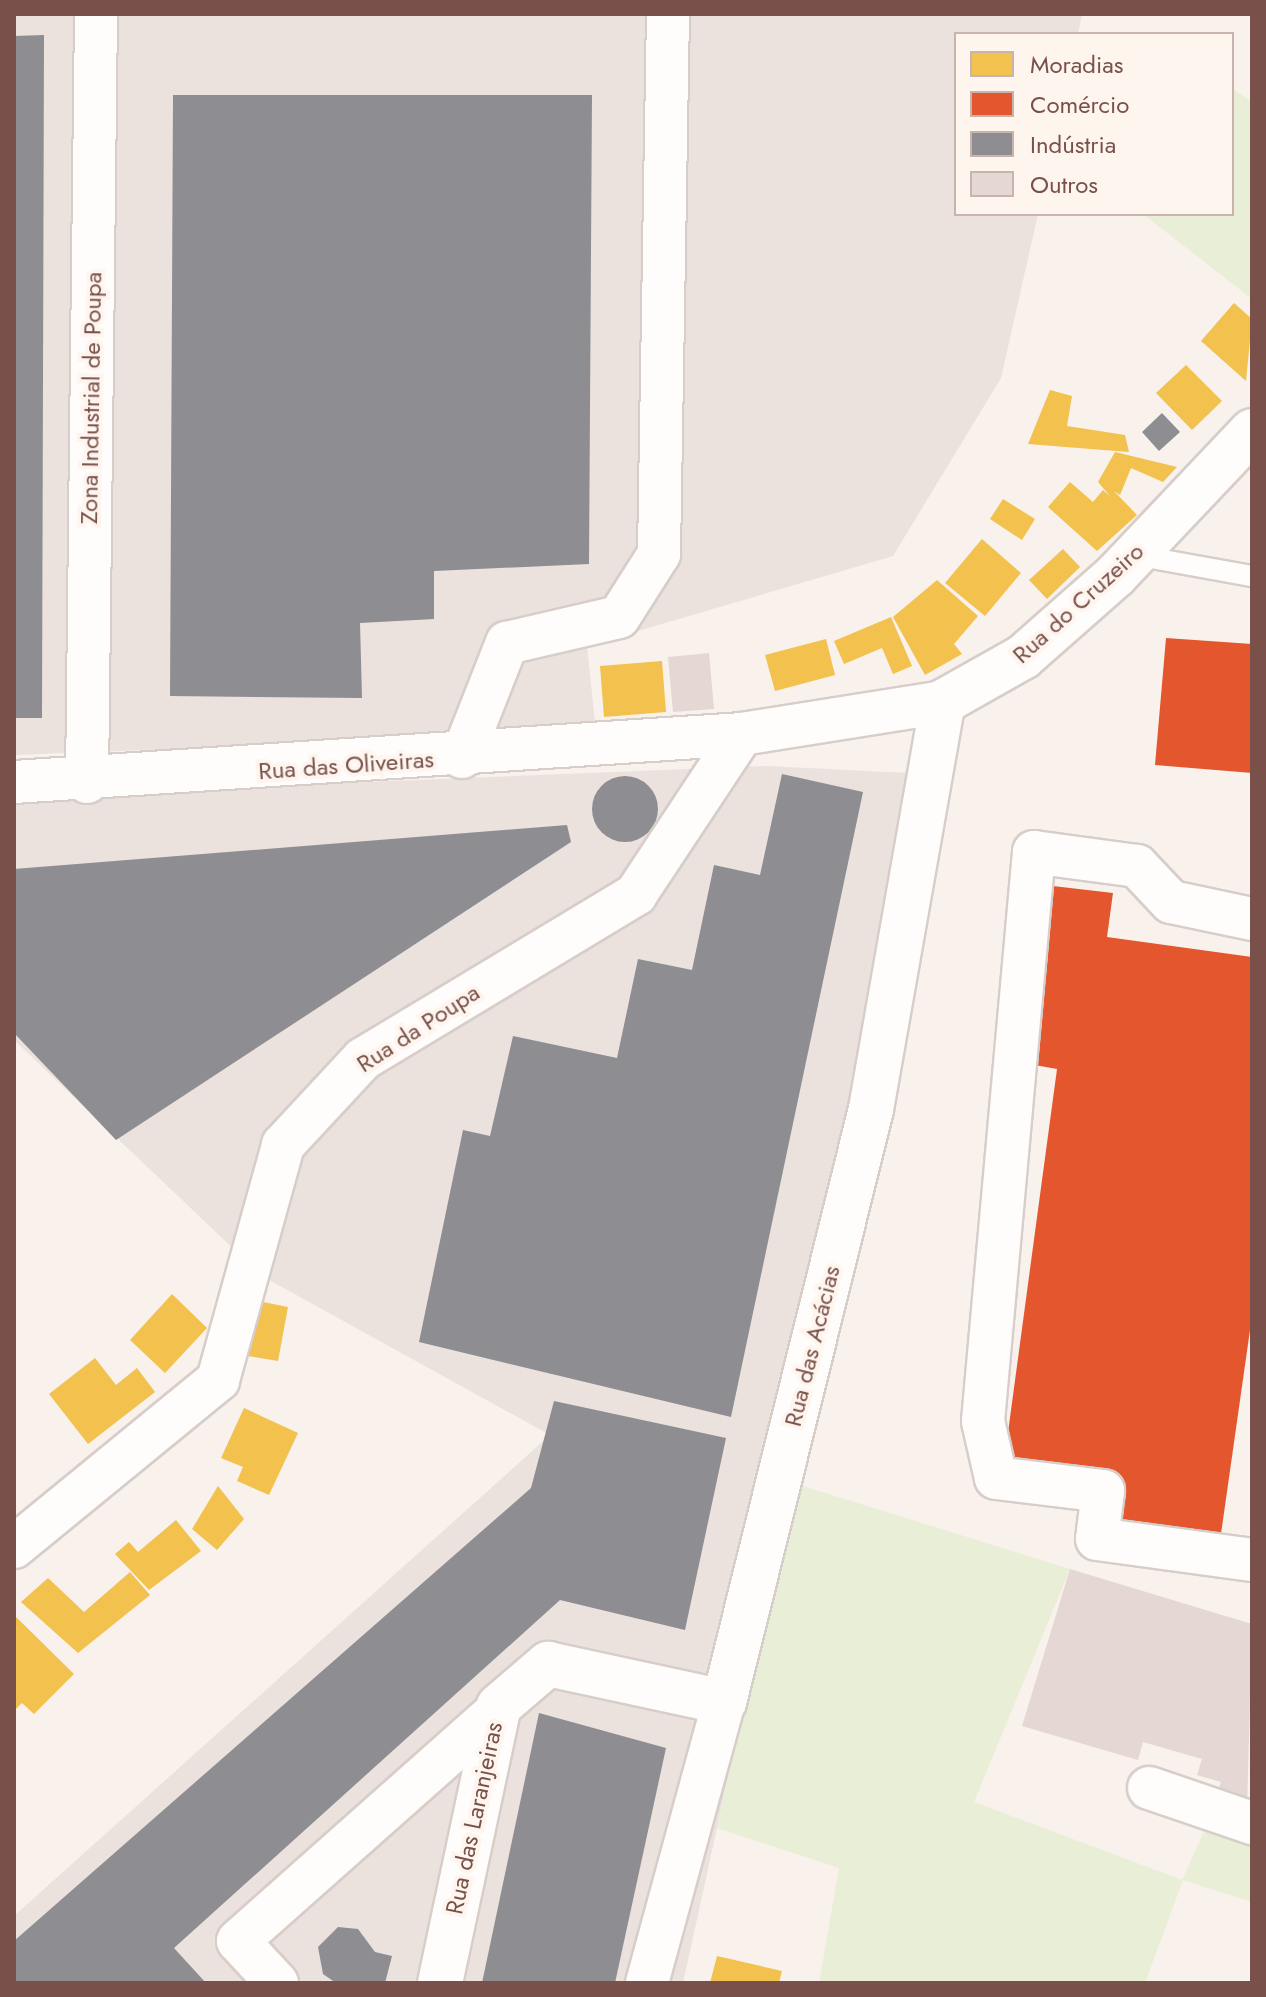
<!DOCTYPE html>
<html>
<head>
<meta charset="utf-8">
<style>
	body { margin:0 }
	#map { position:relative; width:1266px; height:1997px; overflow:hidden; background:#f8f1ec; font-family:Jost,sans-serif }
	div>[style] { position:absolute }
	.industrial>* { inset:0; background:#ebe1dd }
	.green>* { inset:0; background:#e9eed7 }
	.homes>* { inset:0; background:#f2c14e }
	.shops>* { inset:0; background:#e4572e }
	.industry>* { inset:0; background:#8d8d92 }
	.round { border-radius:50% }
	.building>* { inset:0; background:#e5d7d4 }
	.roads { filter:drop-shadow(2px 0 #d7cdc9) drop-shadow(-2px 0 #d7cdc9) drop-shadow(0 2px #d7cdc9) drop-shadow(0 -2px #d7cdc9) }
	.service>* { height:20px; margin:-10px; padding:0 10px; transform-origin:10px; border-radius:10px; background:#fefdfc }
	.minor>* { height:42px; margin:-21px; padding:0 21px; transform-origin:21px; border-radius:21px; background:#fefdfc }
	.tertiary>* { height:44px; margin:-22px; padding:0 22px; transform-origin:22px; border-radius:22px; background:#fefdfc }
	span { translate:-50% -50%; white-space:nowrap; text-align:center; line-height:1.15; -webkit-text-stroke:8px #fff5ef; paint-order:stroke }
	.street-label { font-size:24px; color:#79514a }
	.frame { position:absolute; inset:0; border:16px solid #79514a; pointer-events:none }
	.legend { position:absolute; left:954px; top:32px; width:280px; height:184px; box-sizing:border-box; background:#fff5ef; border:2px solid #c9b3ad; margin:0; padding:10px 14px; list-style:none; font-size:24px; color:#79514a }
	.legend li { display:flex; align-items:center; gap:16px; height:40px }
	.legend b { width:40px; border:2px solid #c9b3ad }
</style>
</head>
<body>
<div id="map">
	<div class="industrial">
		<i style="clip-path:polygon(14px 14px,1082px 14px,1078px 34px,956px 34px,956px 214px,1038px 214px,1001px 378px,893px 556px,587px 646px,596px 732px,14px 755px)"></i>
		<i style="clip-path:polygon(767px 766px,948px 775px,683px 1983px,14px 1983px,14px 1916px,550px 1435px,262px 1276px,14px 1040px,14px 796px)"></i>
	</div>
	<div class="green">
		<i style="clip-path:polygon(1232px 88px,1252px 102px,1252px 299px,1143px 214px,1232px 214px)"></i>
		<i style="clip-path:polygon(793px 1483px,1070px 1569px,974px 1802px,1182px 1880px,1209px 1821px,1252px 1835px,1252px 1902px,1183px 1880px,1145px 1983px,819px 1983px,839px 1868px,717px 1828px)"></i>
	</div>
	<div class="homes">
		<i style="clip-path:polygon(1234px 303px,1252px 319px,1246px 381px,1201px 341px)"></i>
		<i style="clip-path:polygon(1186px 365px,1222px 401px,1192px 430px,1156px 393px)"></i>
		<i style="clip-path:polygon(1050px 390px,1072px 396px,1067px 426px,1125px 435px,1129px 452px,1028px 444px)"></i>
		<i style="clip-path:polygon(1115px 452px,1177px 467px,1163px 482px,1131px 468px,1120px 495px,1114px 491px,1137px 515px,1097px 551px,1048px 507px,1070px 482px,1093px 502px,1103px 490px,1110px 496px,1098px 482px)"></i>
		<i style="clip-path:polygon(1003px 499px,1035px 519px,1022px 540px,990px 519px)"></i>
		<i style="clip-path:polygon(982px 539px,1021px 573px,985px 616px,945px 583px)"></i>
		<i style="clip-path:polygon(1063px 549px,1080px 567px,1047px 599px,1029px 580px)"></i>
		<i style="clip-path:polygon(937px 580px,978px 616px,954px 644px,962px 654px,925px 675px,893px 617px)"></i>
		<i style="clip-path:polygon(891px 617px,912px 666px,893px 674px,882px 648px,844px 664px,834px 641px)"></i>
		<i style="clip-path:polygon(826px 639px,835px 675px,775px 691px,765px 655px)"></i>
		<i style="clip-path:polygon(662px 661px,666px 712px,604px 717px,600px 666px)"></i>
		<i style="clip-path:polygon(172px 1294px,207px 1328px,165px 1373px,130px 1340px)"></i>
		<i style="clip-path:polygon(258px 1301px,288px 1307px,278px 1361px,248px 1356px)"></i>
		<i style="clip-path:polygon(95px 1358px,116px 1385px,137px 1368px,155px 1392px,88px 1444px,49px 1394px)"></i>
		<i style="clip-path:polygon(244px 1408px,298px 1433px,269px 1495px,237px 1481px,243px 1467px,221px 1458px)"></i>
		<i style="clip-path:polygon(218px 1486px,244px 1519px,217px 1550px,192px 1529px)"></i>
		<i style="clip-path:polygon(176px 1520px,201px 1551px,149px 1590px,115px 1554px,129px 1542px,138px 1552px)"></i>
		<i style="clip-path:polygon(130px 1572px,150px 1595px,78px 1653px,21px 1602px,48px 1578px,84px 1612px)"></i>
		<i style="clip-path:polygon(14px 1615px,74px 1674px,34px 1714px,22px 1703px,14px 1711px)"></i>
		<i style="clip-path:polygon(717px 1956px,782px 1971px,779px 1983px,710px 1983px)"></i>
	</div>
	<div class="shops">
		<i style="clip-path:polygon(1166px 638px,1252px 644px,1252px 773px,1155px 765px)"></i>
		<i style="clip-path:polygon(1053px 886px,1113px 893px,1107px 937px,1252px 957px,1252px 1316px,1219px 1548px,1114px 1536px,1123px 1479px,1004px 1462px,1057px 1069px,1029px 1064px)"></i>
	</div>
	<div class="industry">
		<i style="clip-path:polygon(44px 35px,42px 718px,14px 718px,14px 36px)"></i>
		<i style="clip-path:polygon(173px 95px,592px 95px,589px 564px,434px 571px,434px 619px,360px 623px,362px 698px,170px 696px)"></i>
		<i style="clip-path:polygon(1162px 413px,1180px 432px,1159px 451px,1142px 432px)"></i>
		<i style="clip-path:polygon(782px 774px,863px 792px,731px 1417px,419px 1342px,463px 1130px,490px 1136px,513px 1036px,617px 1058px,638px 959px,692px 970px,714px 865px,760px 875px)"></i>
		<i class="round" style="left:592px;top:776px;width:66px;height:66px"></i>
		<i style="clip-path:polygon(567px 825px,571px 842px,116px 1140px,14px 1033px,14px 869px)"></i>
		<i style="clip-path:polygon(554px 1401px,726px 1438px,685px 1630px,560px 1600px,174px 1948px,206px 1983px,14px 1983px,14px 1941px,531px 1488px)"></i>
		<i style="clip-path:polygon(539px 1713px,666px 1748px,615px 1983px,482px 1983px)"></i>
		<i style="clip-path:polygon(338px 1927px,358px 1929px,375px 1952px,392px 1956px,385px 1983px,336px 1983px,323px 1974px,318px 1947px)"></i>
	</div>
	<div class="building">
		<i style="clip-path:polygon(709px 653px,714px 709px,673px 712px,668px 657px)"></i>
		<i style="clip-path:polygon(1070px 1569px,1252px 1624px,1247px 1810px,1215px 1800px,1221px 1782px,1197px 1775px,1202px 1759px,1143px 1742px,1138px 1760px,1022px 1726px)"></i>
	</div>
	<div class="roads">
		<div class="service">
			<i style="left:1135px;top:555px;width:119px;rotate:10.2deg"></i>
		</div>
		<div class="minor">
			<i style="left:462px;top:757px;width:123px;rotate:-68.5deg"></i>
			<i style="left:507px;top:643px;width:115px;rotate:-13.1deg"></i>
			<i style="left:619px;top:617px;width:75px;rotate:-57.6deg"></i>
			<i style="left:659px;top:554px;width:540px;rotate:-89.05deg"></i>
			<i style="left:14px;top:782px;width:730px;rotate:-3.77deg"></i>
			<i style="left:742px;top:734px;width:204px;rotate:-9deg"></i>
			<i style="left:87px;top:782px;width:768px;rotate:-89.33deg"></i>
			<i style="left:1252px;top:919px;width:83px;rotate:-168.1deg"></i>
			<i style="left:1171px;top:902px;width:50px;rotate:-133.4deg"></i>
			<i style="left:1137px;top:866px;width:104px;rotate:-172.3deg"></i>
			<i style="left:1034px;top:852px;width:571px;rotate:95.12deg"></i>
			<i style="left:983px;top:1421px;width:58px;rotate:77.2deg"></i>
			<i style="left:996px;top:1478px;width:108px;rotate:6.9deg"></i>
			<i style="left:1103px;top:1491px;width:48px;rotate:97.1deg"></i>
			<i style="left:1097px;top:1539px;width:156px;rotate:7.7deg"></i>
			<i style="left:14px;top:1547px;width:264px;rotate:-39.3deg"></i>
			<i style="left:218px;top:1380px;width:244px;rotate:-74.5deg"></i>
			<i style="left:283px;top:1145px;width:117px;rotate:-47.1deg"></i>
			<i style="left:363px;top:1059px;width:319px;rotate:-31.1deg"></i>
			<i style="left:636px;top:894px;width:192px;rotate:-56.5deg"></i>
			<i style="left:1149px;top:1788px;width:109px;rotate:18.8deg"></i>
			<i style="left:277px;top:1983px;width:57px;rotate:-132.9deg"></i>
			<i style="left:238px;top:1941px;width:345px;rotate:-41.6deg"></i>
			<i style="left:647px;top:1983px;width:291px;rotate:-74.7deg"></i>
		</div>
		<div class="tertiary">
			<i style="left:440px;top:1983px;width:283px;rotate:-78deg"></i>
			<i style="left:499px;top:1706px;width:65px;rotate:-40.6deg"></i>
			<i style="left:548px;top:1664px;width:180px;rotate:12.2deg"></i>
			<i style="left:724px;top:1702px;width:611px;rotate:-76.08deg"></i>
			<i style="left:871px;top:1109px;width:413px;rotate:-80deg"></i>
			<i style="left:943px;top:702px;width:92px;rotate:-29.4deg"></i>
			<i style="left:1023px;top:657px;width:124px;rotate:-41.4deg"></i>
			<i style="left:1116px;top:575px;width:198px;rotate:-46.6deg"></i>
		</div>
	</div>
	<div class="street-label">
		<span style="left:91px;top:398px;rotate:-89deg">Zona Industrial de Poupa</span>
		<span style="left:1078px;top:603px;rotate:-42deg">Rua do Cruzeiro</span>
		<span style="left:346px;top:765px;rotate:-4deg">Rua das Oliveiras</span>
		<span style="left:418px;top:1028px;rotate:-33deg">Rua da Poupa</span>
		<span style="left:812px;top:1346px;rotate:-76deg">Rua das Acácias</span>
		<span style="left:474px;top:1818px;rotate:-78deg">Rua das Laranjeiras</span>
	</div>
	<div class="frame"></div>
	<ul class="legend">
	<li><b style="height:22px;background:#f2c14e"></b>Moradias</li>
	<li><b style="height:22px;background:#e4572e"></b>Comércio</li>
	<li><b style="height:22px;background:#8d8d92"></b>Indústria</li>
	<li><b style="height:22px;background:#e5d7d4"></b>Outros</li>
	</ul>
</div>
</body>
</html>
